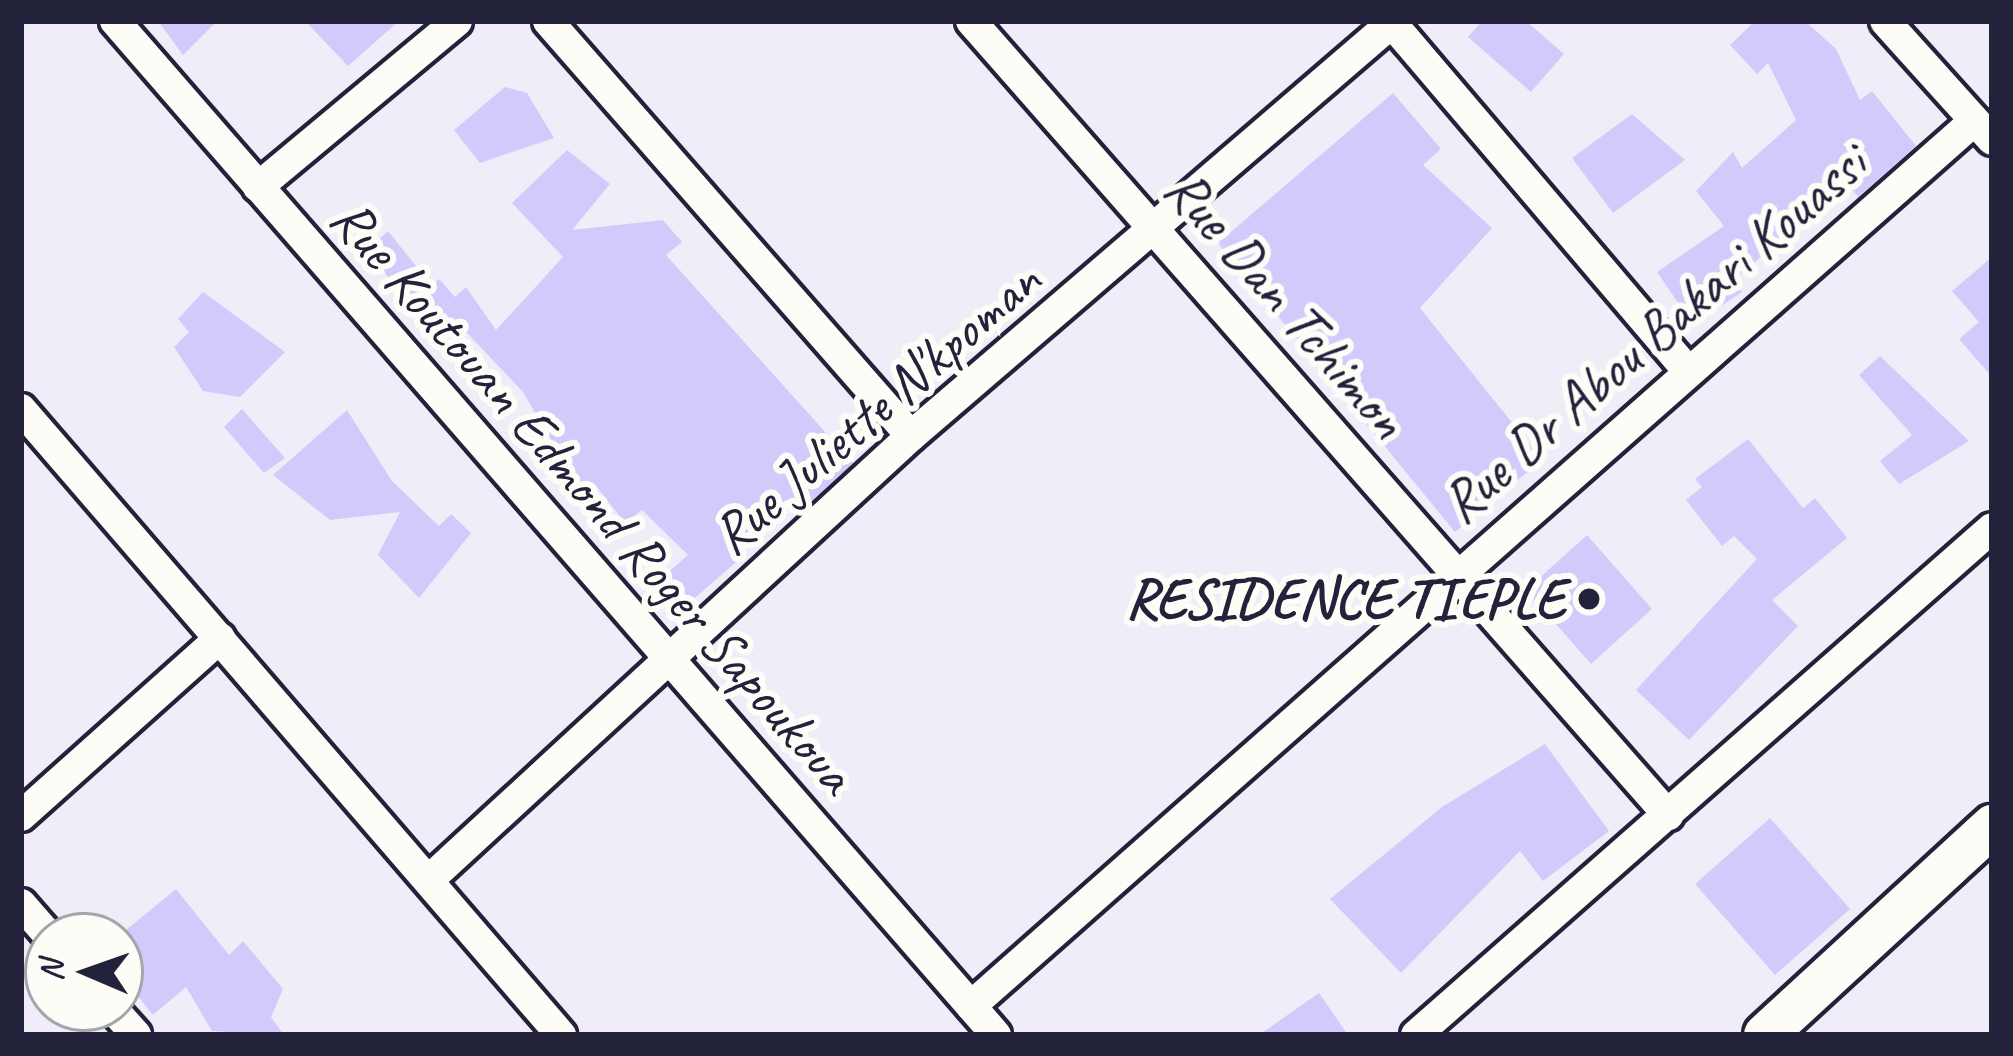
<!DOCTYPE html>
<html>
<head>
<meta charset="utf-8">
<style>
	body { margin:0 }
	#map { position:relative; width:2013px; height:1056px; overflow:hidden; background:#f0edf8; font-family:Caveat,sans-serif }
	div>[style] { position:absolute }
	.building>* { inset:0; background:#d3cafc }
	.roads { filter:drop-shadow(3px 0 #22223b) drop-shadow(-3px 0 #22223b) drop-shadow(0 3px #22223b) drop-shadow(0 -3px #22223b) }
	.street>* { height:30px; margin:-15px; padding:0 15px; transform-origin:15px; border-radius:15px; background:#fdfcf7 }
	.secondary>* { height:42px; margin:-21px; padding:0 21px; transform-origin:21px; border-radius:21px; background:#fdfcf7 }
	.dots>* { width:33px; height:33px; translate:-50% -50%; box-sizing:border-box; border:6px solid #fdfcf7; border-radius:50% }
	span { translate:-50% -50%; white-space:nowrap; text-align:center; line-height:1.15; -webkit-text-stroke:12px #fdfcf7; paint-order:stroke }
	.street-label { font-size:57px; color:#22223b }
	.poi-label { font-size:57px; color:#22223b; font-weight:700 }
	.right { translate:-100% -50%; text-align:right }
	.frame { position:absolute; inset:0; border:24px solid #22223b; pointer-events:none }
	.north { position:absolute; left:24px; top:912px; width:120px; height:120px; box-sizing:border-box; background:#fdfcf7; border:3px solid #a5a5ac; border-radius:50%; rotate:272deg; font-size:33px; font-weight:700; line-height:48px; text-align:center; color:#22223b }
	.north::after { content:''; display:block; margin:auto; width:42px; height:54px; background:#22223b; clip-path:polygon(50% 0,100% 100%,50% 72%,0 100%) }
</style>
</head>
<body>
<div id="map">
	<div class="building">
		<i style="clip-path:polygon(158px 21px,217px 21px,183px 55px)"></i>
		<i style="clip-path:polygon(305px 21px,399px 21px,348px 66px)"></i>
		<i style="clip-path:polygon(1482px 21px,1526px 21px,1564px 54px,1531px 92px,1468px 37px)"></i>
		<i style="clip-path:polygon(1755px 21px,1805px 21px,1836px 49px,1860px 100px,1872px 91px,1916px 146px,1858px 197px,1847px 183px,1734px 280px,1742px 292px,1693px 325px,1657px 272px,1724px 226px,1696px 191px,1733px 152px,1742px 168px,1796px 120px,1768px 63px,1757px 74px,1730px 45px)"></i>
		<i style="clip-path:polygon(505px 87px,527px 93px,554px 138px,480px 163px,454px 130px)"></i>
		<i style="clip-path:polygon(1393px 93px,1441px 149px,1423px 165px,1492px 228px,1420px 308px,1542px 460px,1455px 532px,1218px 243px)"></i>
		<i style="clip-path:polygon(1632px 114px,1685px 160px,1613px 213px,1572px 158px)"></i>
		<i style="clip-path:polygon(567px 150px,610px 184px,572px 230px,663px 220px,682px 242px,666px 255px,853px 463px,805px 507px,780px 502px,735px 545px,743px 556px,681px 610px,656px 583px,688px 555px,642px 510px,625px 523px,596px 486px,586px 499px,523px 392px,452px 317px,438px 332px,365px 252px,388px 231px,432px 286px,439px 279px,455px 297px,466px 287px,496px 330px,563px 257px,512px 203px)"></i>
		<i style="clip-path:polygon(1992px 257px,1992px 377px,1959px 339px,1979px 322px,1952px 291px)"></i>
		<i style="clip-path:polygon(203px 292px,285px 352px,240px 397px,203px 391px,174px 347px,189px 332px,178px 319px)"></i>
		<i style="clip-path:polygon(1880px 356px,1969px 441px,1899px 484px,1880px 461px,1912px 435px,1859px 375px)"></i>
		<i style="clip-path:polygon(242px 409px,285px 458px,264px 473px,224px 427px)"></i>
		<i style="clip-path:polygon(347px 410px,392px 481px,439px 526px,451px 514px,471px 533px,419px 598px,378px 555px,400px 512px,330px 520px,273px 475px)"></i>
		<i style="clip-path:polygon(1748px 439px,1803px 508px,1815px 498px,1847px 538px,1772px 600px,1798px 626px,1689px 740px,1636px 690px,1757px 559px,1734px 536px,1722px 546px,1686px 500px,1702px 487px,1695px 479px)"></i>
		<i style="clip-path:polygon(1587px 535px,1652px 609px,1591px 664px,1526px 590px)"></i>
		<i style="clip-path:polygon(1545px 744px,1609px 831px,1543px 881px,1520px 851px,1401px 973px,1330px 899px,1442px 807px)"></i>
		<i style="clip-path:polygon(1770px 818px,1850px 909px,1775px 975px,1695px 884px)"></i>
		<i style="clip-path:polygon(176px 889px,229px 955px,243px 941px,283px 989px,271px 1017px,284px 1035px,212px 1031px,186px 987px,153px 1015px,120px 974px,120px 935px)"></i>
		<i style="clip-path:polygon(1319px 993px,1348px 1035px,1259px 1035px)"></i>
	</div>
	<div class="roads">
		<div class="street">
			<i style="left:115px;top:21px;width:1343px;rotate:49.01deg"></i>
			<i style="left:548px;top:21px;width:551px;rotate:48.82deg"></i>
			<i style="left:971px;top:21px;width:1057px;rotate:48.72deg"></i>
			<i style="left:1390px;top:21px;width:460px;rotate:49.6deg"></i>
			<i style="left:1885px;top:21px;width:160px;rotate:48deg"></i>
			<i style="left:258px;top:187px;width:259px;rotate:-39.8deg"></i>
			<i style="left:21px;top:409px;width:827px;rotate:49.22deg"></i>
			<i style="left:21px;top:816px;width:267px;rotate:-41.8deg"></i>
			<i style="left:431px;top:878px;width:653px;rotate:-42.64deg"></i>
			<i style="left:911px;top:436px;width:637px;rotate:-40.67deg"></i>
			<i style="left:21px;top:904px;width:43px;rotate:48.8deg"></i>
			<i style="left:971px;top:1006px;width:1338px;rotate:-41.42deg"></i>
			<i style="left:112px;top:1008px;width:36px;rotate:48deg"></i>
			<i style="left:1416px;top:1035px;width:767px;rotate:-41.35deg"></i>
		</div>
		<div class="secondary">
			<i style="left:1765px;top:1035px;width:309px;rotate:-42.6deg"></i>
		</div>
	</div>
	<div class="dots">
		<i style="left:1589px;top:599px;background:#22223b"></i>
	</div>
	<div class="street-label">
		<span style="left:1286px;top:304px;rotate:49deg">Rue Dan Tchimon</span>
		<span style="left:1654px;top:334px;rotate:-41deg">Rue Dr Abou Bakari Kouassi</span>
		<span style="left:876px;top:408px;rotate:-41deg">Rue Juliette N'kpoman</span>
		<span style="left:593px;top:496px;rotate:49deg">Rue Koutouan Edmond Roger Sapoukoua</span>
	</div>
	<div class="poi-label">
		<span class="right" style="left:1565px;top:599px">RESIDENCE TIEPLE</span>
	</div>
	<div class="frame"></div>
	<div class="north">N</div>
</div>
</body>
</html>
